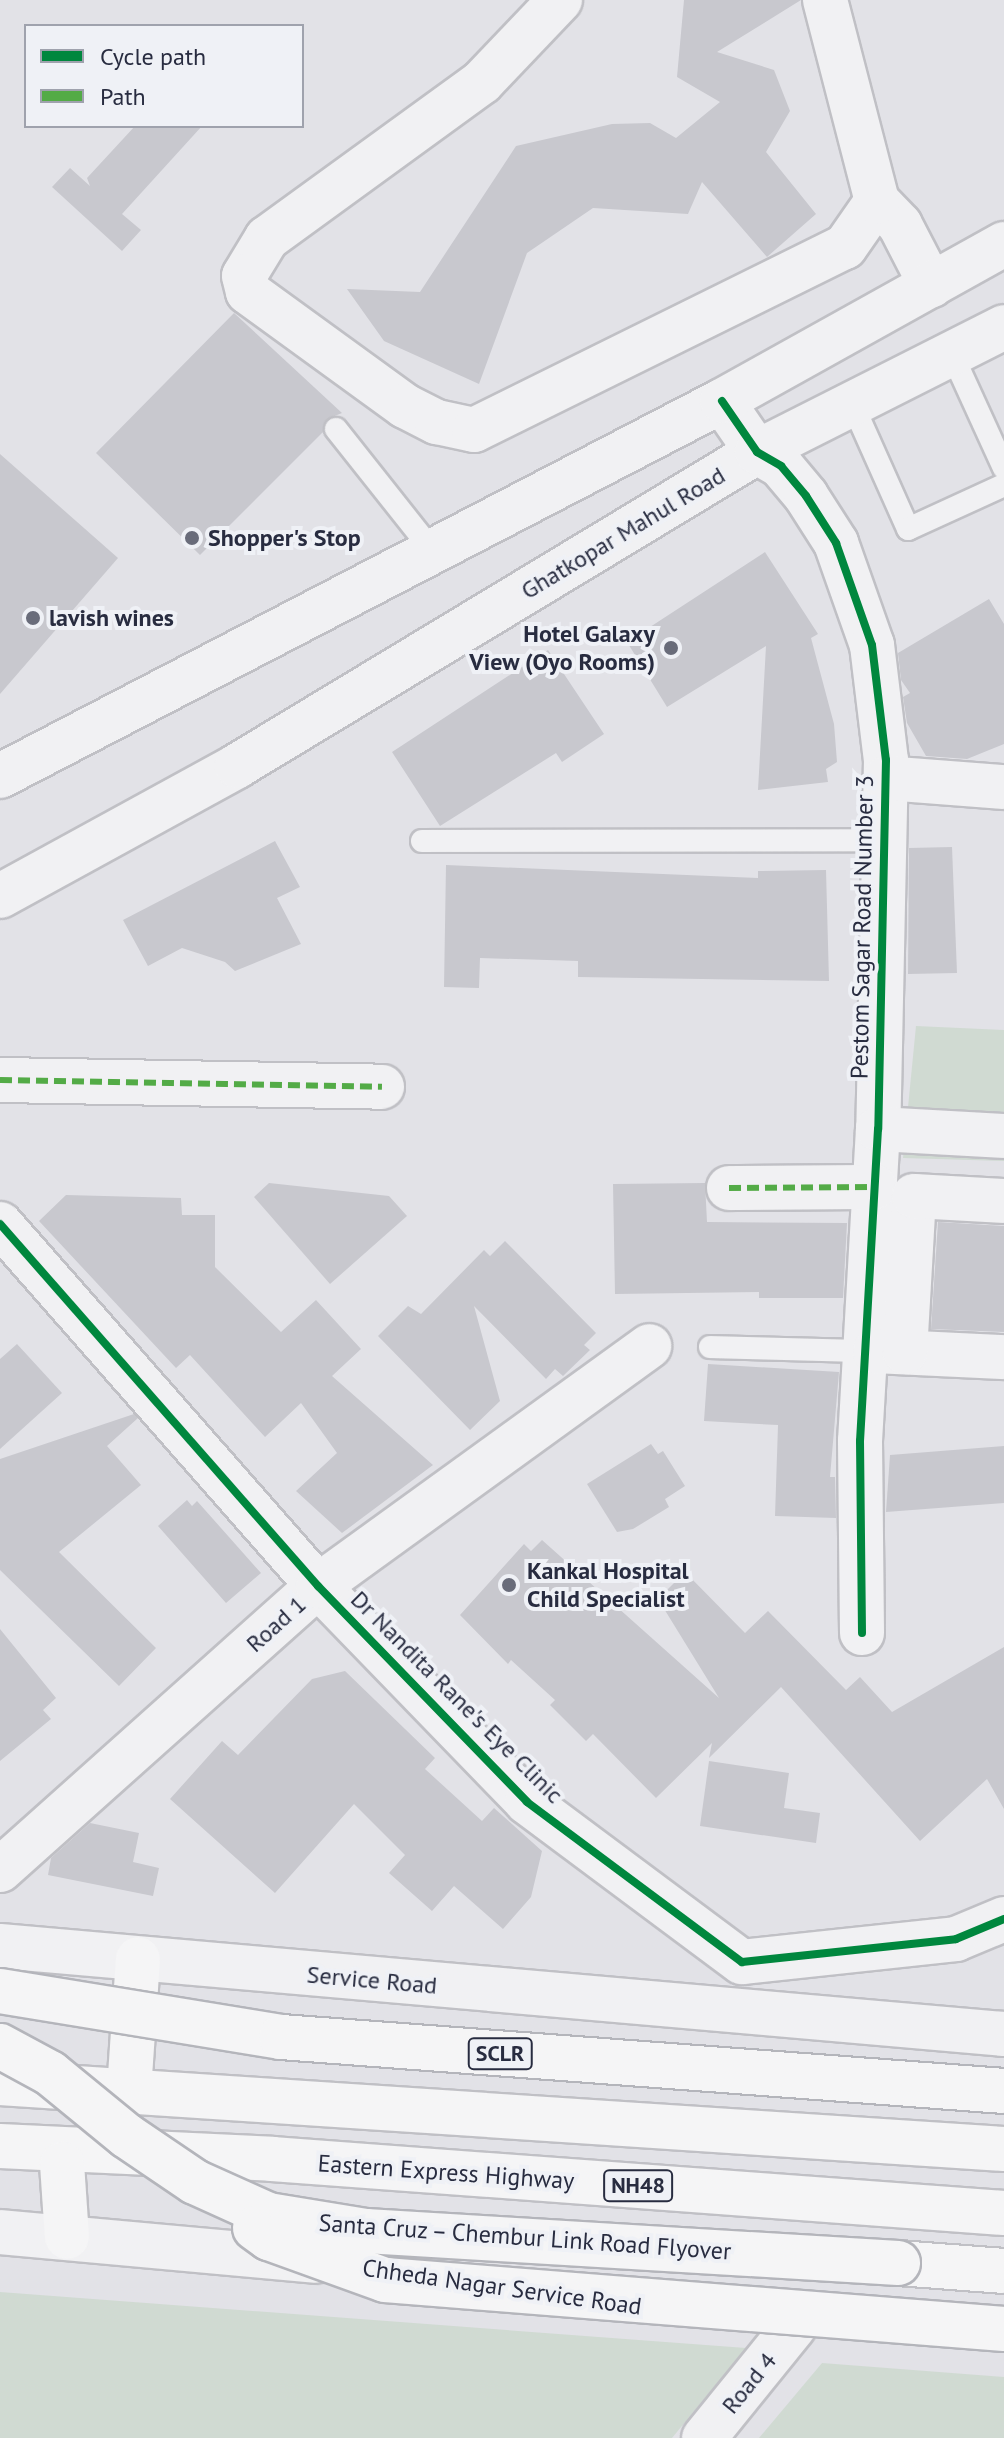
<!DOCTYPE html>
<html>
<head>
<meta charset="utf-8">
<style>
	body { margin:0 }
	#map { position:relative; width:1004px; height:2438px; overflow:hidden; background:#e2e2e7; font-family:"PT Sans",sans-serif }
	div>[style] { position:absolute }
	.green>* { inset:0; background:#d0dad2 }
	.building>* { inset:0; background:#c8c8ce }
	.roads { filter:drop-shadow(2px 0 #c0c0c5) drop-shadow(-2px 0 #c0c0c5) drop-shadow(0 2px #c0c0c5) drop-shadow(0 -2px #c0c0c5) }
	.service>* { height:22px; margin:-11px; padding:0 11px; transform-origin:11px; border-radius:11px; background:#f1f1f3 }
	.minor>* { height:44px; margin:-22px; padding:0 22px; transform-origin:22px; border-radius:22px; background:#f1f1f3 }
	.tertiary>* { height:44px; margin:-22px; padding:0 22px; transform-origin:22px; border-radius:22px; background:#f1f1f3 }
	.trunk>* { height:44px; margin:-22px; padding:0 22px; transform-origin:22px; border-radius:22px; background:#f5f5f6 }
	.bridges { filter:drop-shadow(2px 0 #b4b5bb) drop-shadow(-2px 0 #b4b5bb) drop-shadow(0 2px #b4b5bb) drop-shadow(0 -2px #b4b5bb) }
	.trunk-bridge>* { height:44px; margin:-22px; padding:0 22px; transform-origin:22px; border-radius:22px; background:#f5f5f6 }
	.quiet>* { height:6px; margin-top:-3px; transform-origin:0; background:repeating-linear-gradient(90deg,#53ab46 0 12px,transparent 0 18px) }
	.cycleway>* { height:8px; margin:-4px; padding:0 4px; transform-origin:4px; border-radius:4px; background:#00873e }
	.dots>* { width:22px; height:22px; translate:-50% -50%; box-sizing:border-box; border:4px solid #eff1f6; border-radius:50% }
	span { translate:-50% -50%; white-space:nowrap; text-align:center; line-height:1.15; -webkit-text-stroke:8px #eff1f6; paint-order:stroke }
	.shield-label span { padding:2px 6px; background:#eff1f6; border:2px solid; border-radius:6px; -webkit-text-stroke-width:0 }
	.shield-label { font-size:22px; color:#282c40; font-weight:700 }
	.street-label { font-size:24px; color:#282c40 }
	.poi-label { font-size:24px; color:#282c40; font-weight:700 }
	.left { translate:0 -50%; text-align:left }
	.right { translate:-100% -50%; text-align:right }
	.legend { position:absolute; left:24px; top:24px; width:280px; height:104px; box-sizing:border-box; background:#eff1f6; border:2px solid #9fa2ad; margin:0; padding:10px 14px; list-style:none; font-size:24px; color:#282c40 }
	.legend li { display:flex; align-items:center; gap:16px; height:40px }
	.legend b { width:40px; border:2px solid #9fa2ad }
</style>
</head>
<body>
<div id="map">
	<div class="green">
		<i style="clip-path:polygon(916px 1026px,1004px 1030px,1004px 1161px,903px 1158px)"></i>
		<i style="clip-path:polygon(0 2292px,746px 2348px,672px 2438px,0 2438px)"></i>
		<i style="clip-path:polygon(822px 2363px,1004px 2377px,1004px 2438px,759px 2438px)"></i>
	</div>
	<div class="building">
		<i style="clip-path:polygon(684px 0,801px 0,717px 52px,774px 70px,790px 111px,766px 152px,816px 214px,767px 257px,702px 182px,688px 214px,593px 208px,527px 253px,479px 384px,384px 341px,347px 289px,420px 292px,516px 146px,612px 124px,650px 123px,676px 138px,720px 102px,677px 77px)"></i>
		<i style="clip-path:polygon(135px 126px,202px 126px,122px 214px,141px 230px,122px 251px,52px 187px,70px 168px,90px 186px,87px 178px)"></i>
		<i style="clip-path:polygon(234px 313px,342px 413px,327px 419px,323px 432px,200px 555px,96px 453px)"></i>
		<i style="clip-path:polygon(0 454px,118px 558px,0 694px)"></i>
		<i style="clip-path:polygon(765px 552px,818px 634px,811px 638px,834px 724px,837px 762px,826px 769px,828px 782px,758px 790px,766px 646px,667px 707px,627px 642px)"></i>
		<i style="clip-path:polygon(989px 599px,1004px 624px,1004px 744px,967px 759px,926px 756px,907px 723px,903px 697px,910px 693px,901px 680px,898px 653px)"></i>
		<i style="clip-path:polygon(548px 650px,604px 734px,562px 762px,556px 753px,440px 826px,392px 752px)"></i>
		<i style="clip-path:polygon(275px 841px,300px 887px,277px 898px,301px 944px,235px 971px,225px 962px,182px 948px,148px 966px,123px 920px)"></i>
		<i style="clip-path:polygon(952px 847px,957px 973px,908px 974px,909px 848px)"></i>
		<i style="clip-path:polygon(446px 865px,758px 878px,758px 871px,826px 870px,829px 981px,578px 977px,578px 961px,480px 958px,479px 988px,444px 987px)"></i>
		<i style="clip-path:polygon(269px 1183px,389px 1196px,407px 1216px,330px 1284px,254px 1197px)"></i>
		<i style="clip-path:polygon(705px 1183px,707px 1222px,847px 1223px,843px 1298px,759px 1298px,759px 1292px,615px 1294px,613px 1184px)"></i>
		<i style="clip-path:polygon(66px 1195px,181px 1198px,182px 1215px,215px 1215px,215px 1267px,281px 1332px,316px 1300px,361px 1349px,332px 1376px,433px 1465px,342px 1533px,296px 1491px,337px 1453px,301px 1403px,265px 1437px,190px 1355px,176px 1368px,39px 1221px)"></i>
		<i style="clip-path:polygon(938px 1222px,1004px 1226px,1004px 1332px,931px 1329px)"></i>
		<i style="clip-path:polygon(505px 1241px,596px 1333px,584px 1345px,590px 1350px,563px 1376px,555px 1369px,546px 1379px,474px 1306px,500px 1401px,470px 1430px,378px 1336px,408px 1306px,421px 1314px,484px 1250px,490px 1256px)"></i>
		<i style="clip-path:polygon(17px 1344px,62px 1393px,0 1449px,0 1359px)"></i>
		<i style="clip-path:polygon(708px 1364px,839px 1372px,830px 1477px,835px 1477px,836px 1518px,775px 1516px,778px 1425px,704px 1421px)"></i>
		<i style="clip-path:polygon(134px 1414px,138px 1418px,107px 1446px,141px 1485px,59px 1552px,156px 1648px,119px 1686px,0 1570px,0 1459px)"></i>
		<i style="clip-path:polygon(651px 1444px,658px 1454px,663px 1451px,685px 1486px,665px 1499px,669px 1507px,633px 1529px,617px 1532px,587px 1484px)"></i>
		<i style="clip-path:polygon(1004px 1446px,1004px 1503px,886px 1512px,890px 1455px)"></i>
		<i style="clip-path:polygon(187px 1500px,192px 1506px,197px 1501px,261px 1573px,226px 1603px,158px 1526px)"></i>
		<i style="clip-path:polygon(542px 1540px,719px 1698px,658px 1599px,685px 1572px,745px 1633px,768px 1611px,846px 1690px,860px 1677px,892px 1712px,1004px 1647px,1004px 1809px,987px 1779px,920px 1841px,781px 1687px,709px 1758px,712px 1743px,656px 1798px,593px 1734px,586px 1741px,550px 1705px,555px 1700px,511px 1660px,508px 1664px,460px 1615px,524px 1544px,531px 1551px)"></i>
		<i style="clip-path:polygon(0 1629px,56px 1698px,43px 1710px,51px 1719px,0 1761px)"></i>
		<i style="clip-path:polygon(345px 1671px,435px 1758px,425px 1769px,482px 1821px,494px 1808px,542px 1851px,531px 1897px,503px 1929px,454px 1886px,432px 1911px,389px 1873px,405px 1855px,354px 1804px,275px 1893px,170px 1799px,222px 1741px,238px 1755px,312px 1679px)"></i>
		<i style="clip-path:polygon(709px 1761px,789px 1773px,784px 1808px,820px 1813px,816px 1843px,700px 1826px)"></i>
		<i style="clip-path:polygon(90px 1823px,139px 1833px,133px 1862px,159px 1868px,153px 1896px,48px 1875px,51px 1858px)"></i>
	</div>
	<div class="roads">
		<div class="service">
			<i style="left:952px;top:354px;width:125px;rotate:65.5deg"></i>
			<i style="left:852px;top:403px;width:138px;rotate:66deg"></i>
			<i style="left:908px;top:529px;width:106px;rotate:-24.6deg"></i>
			<i style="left:336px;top:429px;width:153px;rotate:51.6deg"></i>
			<i style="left:422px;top:841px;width:462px;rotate:-0.1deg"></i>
			<i style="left:710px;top:1347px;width:158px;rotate:1.5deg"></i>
		</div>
		<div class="minor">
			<i style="left:560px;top:0;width:113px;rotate:133.6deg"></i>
			<i style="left:482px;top:82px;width:266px;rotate:144deg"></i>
			<i style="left:267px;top:238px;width:44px;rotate:121.2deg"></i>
			<i style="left:244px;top:276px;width:16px;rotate:76deg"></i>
			<i style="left:248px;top:292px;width:194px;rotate:36deg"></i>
			<i style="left:405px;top:406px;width:36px;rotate:27deg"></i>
			<i style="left:437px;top:422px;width:38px;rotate:12deg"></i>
			<i style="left:474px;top:430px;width:414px;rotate:-26.3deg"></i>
			<i style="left:845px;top:247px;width:56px;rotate:-55.2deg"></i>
			<i style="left:877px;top:201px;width:33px;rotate:46deg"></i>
			<i style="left:900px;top:225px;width:68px;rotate:62.7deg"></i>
			<i style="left:825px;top:0;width:208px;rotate:75.5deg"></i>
			<i style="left:722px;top:401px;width:62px;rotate:55.5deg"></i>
			<i style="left:757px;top:452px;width:28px;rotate:30deg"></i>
			<i style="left:781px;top:466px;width:39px;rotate:50deg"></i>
			<i style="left:806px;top:496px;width:56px;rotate:57.4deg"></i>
			<i style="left:836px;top:543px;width:108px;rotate:70.6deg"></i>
			<i style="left:872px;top:645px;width:116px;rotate:83.1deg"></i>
			<i style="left:886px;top:760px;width:369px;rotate:91.2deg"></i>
			<i style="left:878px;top:1129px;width:313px;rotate:93.3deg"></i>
			<i style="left:860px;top:1441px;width:192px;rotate:89.4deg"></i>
			<i style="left:886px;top:778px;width:118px;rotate:4.4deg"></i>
			<i style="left:0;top:1080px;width:382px;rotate:1deg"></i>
			<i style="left:878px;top:1129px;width:126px;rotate:3.2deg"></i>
			<i style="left:729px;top:1188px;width:146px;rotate:-0.4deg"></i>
			<i style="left:0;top:1224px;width:482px;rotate:48.7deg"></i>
			<i style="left:318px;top:1586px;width:301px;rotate:45.9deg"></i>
			<i style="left:527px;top:1802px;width:268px;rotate:36.7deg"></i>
			<i style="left:742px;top:1962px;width:215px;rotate:-6.1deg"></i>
			<i style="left:956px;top:1939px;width:52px;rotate:-22.6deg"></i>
			<i style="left:875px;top:1351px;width:129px;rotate:2.7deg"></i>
			<i style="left:905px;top:1352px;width:156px;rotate:-86.7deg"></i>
			<i style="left:914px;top:1196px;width:90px;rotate:3.2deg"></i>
			<i style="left:0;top:1870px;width:426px;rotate:-41.8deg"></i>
			<i style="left:318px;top:1586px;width:409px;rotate:-35.9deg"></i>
			<i style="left:704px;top:2438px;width:143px;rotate:-51deg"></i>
		</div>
		<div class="tertiary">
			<i style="left:0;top:776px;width:814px;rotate:-27.45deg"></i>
			<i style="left:722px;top:401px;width:323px;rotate:-29.1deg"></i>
			<i style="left:0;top:896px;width:270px;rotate:-28.7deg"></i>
			<i style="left:237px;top:766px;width:607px;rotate:-31.13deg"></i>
			<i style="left:757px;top:452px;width:277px;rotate:-26.8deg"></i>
			<i style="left:0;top:1946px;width:1008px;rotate:5.01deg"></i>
			<i style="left:0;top:2232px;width:317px;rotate:5.2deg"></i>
		</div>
		<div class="trunk">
			<i style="left:130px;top:2076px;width:117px;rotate:-86.1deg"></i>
			<i style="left:0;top:2083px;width:1006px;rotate:3.76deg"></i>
			<i style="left:0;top:2146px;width:272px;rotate:2.7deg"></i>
			<i style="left:272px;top:2159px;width:734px;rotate:4.22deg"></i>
			<i style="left:62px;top:2164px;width:73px;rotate:86.1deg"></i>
			<i style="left:898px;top:2263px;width:106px;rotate:4.3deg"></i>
		</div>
	</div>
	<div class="bridges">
		<div class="trunk-bridge">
			<i style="left:0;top:1991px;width:285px;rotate:9.3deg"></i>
			<i style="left:281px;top:2037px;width:725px;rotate:4.27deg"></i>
			<i style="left:0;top:2046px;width:57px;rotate:28.4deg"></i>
			<i style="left:50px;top:2073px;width:99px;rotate:39.3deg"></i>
			<i style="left:127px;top:2136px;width:82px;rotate:34.1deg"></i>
			<i style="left:195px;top:2182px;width:80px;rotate:24.3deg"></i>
			<i style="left:268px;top:2215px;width:99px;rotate:9.3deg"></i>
			<i style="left:366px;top:2231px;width:533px;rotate:3.44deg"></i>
			<i style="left:255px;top:2228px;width:17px;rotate:36deg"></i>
			<i style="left:269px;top:2238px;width:123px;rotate:19.9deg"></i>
			<i style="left:385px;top:2280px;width:621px;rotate:4.53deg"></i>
		</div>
	</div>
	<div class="quiet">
		<i style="left:0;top:1080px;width:382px;rotate:1deg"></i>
		<i style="left:729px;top:1188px;width:146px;rotate:-0.4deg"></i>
	</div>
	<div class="cycleway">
		<i style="left:722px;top:401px;width:62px;rotate:55.5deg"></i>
		<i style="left:757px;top:452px;width:28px;rotate:30deg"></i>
		<i style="left:781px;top:466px;width:39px;rotate:50deg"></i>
		<i style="left:806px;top:496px;width:56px;rotate:57.4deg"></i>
		<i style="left:836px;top:543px;width:108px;rotate:70.6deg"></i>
		<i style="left:872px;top:645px;width:116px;rotate:83.1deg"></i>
		<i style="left:886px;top:760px;width:369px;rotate:91.2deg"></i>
		<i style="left:878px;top:1129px;width:313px;rotate:93.3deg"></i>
		<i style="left:860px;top:1441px;width:192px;rotate:89.4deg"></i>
		<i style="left:0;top:1224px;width:482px;rotate:48.7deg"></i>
		<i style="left:318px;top:1586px;width:301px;rotate:45.9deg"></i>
		<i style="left:527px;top:1802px;width:268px;rotate:36.7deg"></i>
		<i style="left:742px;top:1962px;width:215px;rotate:-6.1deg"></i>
		<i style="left:956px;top:1939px;width:52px;rotate:-22.6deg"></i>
	</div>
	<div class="dots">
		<i style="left:192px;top:538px;background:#696c7a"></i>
		<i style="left:33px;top:618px;background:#696c7a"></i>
		<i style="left:671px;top:648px;background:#696c7a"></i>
		<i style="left:509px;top:1585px;background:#696c7a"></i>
	</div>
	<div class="shield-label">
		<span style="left:500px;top:2054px">SCLR</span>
		<span style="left:638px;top:2186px">NH48</span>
	</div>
	<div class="street-label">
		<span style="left:623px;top:533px;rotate:-31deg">Ghatkopar Mahul Road</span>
		<span style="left:862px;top:927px;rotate:-89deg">Pestom Sagar Road Number 3</span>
		<span style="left:276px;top:1624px;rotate:-42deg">Road 1</span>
		<span style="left:457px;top:1697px;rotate:45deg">Dr Nandita Rane's Eye Clinic</span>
		<span style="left:372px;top:1980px;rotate:5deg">Service Road</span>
		<span style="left:446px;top:2172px;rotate:4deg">Eastern Express Highway</span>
		<span style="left:525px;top:2237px;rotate:4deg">Santa Cruz – Chembur Link Road Flyover</span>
		<span style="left:502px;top:2287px;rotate:8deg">Chheda Nagar Service Road</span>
		<span style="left:749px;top:2383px;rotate:-51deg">Road 4</span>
	</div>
	<div class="poi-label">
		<span class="left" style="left:208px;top:538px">Shopper's Stop</span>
		<span class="left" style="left:49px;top:618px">lavish wines</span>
		<span class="right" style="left:655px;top:648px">Hotel Galaxy<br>View (Oyo Rooms)</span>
		<span class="left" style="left:527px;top:1585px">Kankal Hospital<br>Child Specialist</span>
	</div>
	<ul class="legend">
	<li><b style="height:10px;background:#00873e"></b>Cycle path</li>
	<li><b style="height:10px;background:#53ab46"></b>Path</li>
	</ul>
</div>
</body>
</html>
